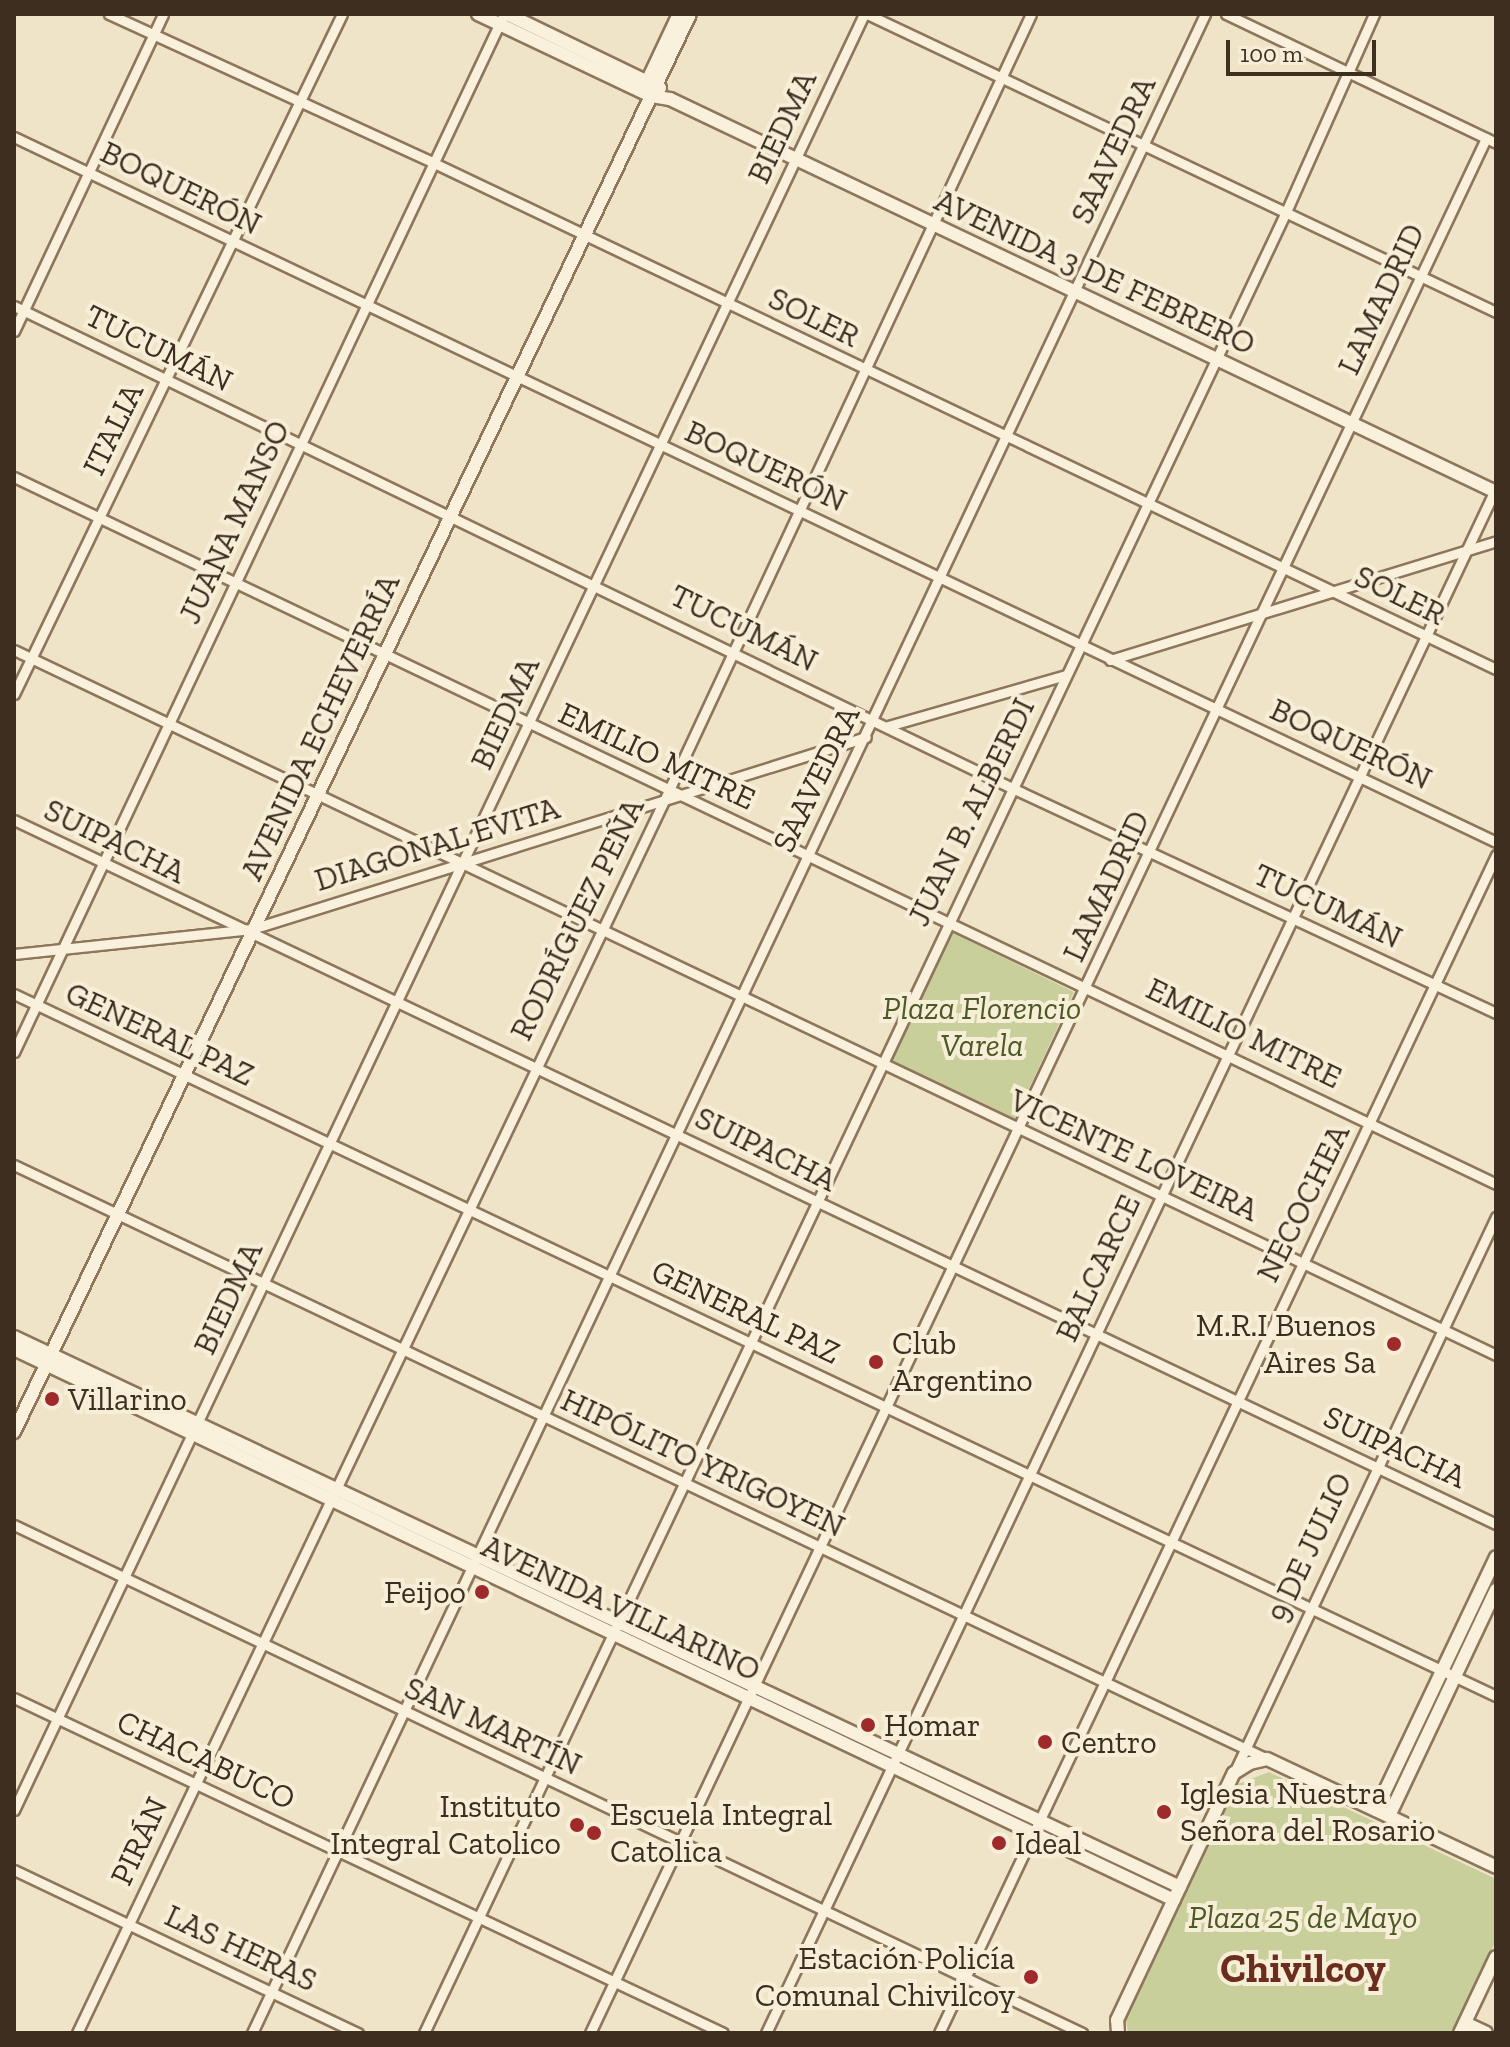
<!DOCTYPE html>
<html>
<head>
<meta charset="utf-8">
<style>
	body { margin:0 }
	#map { position:relative; width:1510px; height:2047px; overflow:hidden; background:#f0e4c8; font-family:"Zilla Slab",serif }
	div>[style] { position:absolute }
	.green>* { inset:0; background:#c9cf9b }
	.roads { filter:drop-shadow(2px 0 #8d765c) drop-shadow(-2px 0 #8d765c) drop-shadow(0 2px #8d765c) drop-shadow(0 -2px #8d765c) }
	.minor>* { height:9px; margin:-4.5px; padding:0 4.5px; transform-origin:4.5px; border-radius:4.5px; background:#faf1dc }
	.secondary>* { height:12px; margin:-6px; padding:0 6px; transform-origin:6px; border-radius:6px; background:#faf1dc }
	.dots>* { width:22px; height:22px; translate:-50% -50%; box-sizing:border-box; border:4px solid #f7eed8; border-radius:50% }
	span { translate:-50% -50%; white-space:nowrap; text-align:center; line-height:1.15; -webkit-text-stroke:8px #f7eed8; paint-order:stroke }
	.street-label { font-size:32px; color:#3d2e20 }
	.park-label { font-size:32px; color:#4d5a26; font-style:italic }
	.poi-label { font-size:32px; color:#3d2e20 }
	.right { translate:-100% -50%; text-align:right }
	.left { translate:0 -50%; text-align:left }
	.district-label { font-size:40px; color:#6b2e1e; font-weight:700 }
	.frame { position:absolute; inset:0; border:16px solid #3d2e20; pointer-events:none }
	.scale { position:absolute; left:1226px; top:40px; width:150px; height:36px; box-sizing:border-box; border:4px solid #3d2e20; border-top:0; padding-left:10px; font-size:24px; line-height:28px; white-space:nowrap; color:#3d2e20; -webkit-text-stroke:6px #f7eed8; paint-order:stroke }
</style>
</head>
<body>
<div id="map">
	<div class="green">
		<i style="clip-path:polygon(951px 932px,1074px 992px,1012px 1125px,889px 1064px)"></i>
		<i style="clip-path:polygon(1269px 1772px,1496px 1879px,1496px 1940px,1453px 2033px,1128px 2033px,1126px 2020px,1238px 1784px)"></i>
	</div>
	<div class="roads">
		<div class="minor">
			<i style="left:109px;top:14px;width:358px;rotate:24.6deg"></i>
			<i style="left:434px;top:163px;width:1176px;rotate:25.48deg"></i>
			<i style="left:867px;top:14px;width:696px;rotate:25.35deg"></i>
			<i style="left:1226px;top:14px;width:299px;rotate:25.5deg"></i>
			<i style="left:14px;top:137px;width:1641px;rotate:25.44deg"></i>
			<i style="left:14px;top:306px;width:1108px;rotate:25.78deg"></i>
			<i style="left:1012px;top:788px;width:534px;rotate:24.93deg"></i>
			<i style="left:14px;top:331px;width:350px;rotate:-64.8deg"></i>
			<i style="left:14px;top:477px;width:1642px;rotate:25.5deg"></i>
			<i style="left:14px;top:650px;width:1641px;rotate:25.44deg"></i>
			<i style="left:1110px;top:660px;width:404px;rotate:-17.1deg"></i>
			<i style="left:14px;top:694px;width:755px;rotate:-64.25deg"></i>
			<i style="left:888px;top:726px;width:185px;rotate:-16deg"></i>
			<i style="left:14px;top:820px;width:1641px;rotate:25.41deg"></i>
			<i style="left:14px;top:954px;width:239px;rotate:-6deg"></i>
			<i style="left:252px;top:929px;width:643px;rotate:-17.36deg"></i>
			<i style="left:14px;top:994px;width:1640px;rotate:25.35deg"></i>
			<i style="left:14px;top:1052px;width:1148px;rotate:-64.73deg"></i>
			<i style="left:14px;top:1165px;width:1387px;rotate:25.36deg"></i>
			<i style="left:14px;top:1525px;width:1183px;rotate:25.44deg"></i>
			<i style="left:14px;top:1698px;width:784px;rotate:25.29deg"></i>
			<i style="left:1234px;top:1773px;width:615px;rotate:-64.77deg"></i>
			<i style="left:14px;top:1810px;width:1987px;rotate:-64.67deg"></i>
			<i style="left:14px;top:1870px;width:381px;rotate:25.4deg"></i>
			<i style="left:77px;top:2033px;width:1377px;rotate:-64.53deg"></i>
			<i style="left:669px;top:790px;width:856px;rotate:-64.99deg"></i>
			<i style="left:252px;top:2033px;width:2233px;rotate:-64.73deg"></i>
			<i style="left:424px;top:2033px;width:2012px;rotate:-64.67deg"></i>
			<i style="left:1285px;top:214px;width:219px;rotate:-66deg"></i>
			<i style="left:590px;top:2033px;width:2096px;rotate:-64.69deg"></i>
			<i style="left:766px;top:2033px;width:1709px;rotate:-64.71deg"></i>
			<i style="left:939px;top:2033px;width:1303px;rotate:-64.69deg"></i>
		</div>
		<div class="secondary">
			<i style="left:478px;top:14px;width:191px;rotate:25.4deg"></i>
			<i style="left:651px;top:96px;width:19px;rotate:9deg"></i>
			<i style="left:670px;top:99px;width:915px;rotate:25.44deg"></i>
			<i style="left:507px;top:14px;width:170px;rotate:25.8deg"></i>
			<i style="left:645px;top:86px;width:80px;rotate:-64.7deg"></i>
			<i style="left:14px;top:1337px;width:1289px;rotate:25.25deg"></i>
			<i style="left:14px;top:1349px;width:1284px;rotate:25.41deg"></i>
			<i style="left:14px;top:1432px;width:1571px;rotate:-64.51deg"></i>
			<i style="left:1376px;top:1810px;width:280px;rotate:-64.6deg"></i>
			<i style="left:1389px;top:1816px;width:250px;rotate:-64.7deg"></i>
			<i style="left:1465px;top:2023px;width:23px;rotate:25deg"></i>
			<i style="left:1118px;top:2033px;width:13px;rotate:-94deg"></i>
			<i style="left:1117px;top:2020px;width:273px;rotate:-64.7deg"></i>
			<i style="left:1234px;top:1773px;width:19px;rotate:-32deg"></i>
			<i style="left:1250px;top:1763px;width:17px;rotate:-13deg"></i>
			<i style="left:1267px;top:1759px;width:253px;rotate:25.2deg"></i>
			<i style="left:1460px;top:2033px;width:84px;rotate:-64.7deg"></i>
		</div>
	</div>
	<div class="dots">
		<i style="left:1394px;top:1344px;background:#9e2a2b"></i>
		<i style="left:876px;top:1362px;background:#9e2a2b"></i>
		<i style="left:52px;top:1399px;background:#9e2a2b"></i>
		<i style="left:482px;top:1592px;background:#9e2a2b"></i>
		<i style="left:868px;top:1725px;background:#9e2a2b"></i>
		<i style="left:1045px;top:1742px;background:#9e2a2b"></i>
		<i style="left:1164px;top:1812px;background:#9e2a2b"></i>
		<i style="left:577px;top:1825px;background:#9e2a2b"></i>
		<i style="left:594px;top:1833px;background:#9e2a2b"></i>
		<i style="left:999px;top:1843px;background:#9e2a2b"></i>
		<i style="left:1031px;top:1977px;background:#9e2a2b"></i>
	</div>
	<div class="street-label">
		<span style="left:782px;top:127px;rotate:-65deg">BIEDMA</span>
		<span style="left:1113px;top:150px;rotate:-65deg">SAAVEDRA</span>
		<span style="left:181px;top:188px;rotate:26deg">BOQUERÓN</span>
		<span style="left:1095px;top:272px;rotate:25deg">AVENIDA 3 DE FEBRERO</span>
		<span style="left:1381px;top:299px;rotate:-65deg">LAMADRID</span>
		<span style="left:814px;top:317px;rotate:26deg">SOLER</span>
		<span style="left:159px;top:348px;rotate:26deg">TUCUMÁN</span>
		<span style="left:113px;top:429px;rotate:-64deg">ITALIA</span>
		<span style="left:766px;top:466px;rotate:25deg">BOQUERÓN</span>
		<span style="left:234px;top:522px;rotate:-65deg">JUANA MANSO</span>
		<span style="left:1400px;top:595px;rotate:26deg">SOLER</span>
		<span style="left:744px;top:628px;rotate:26deg">TUCUMÁN</span>
		<span style="left:505px;top:713px;rotate:-65deg">BIEDMA</span>
		<span style="left:320px;top:727px;rotate:-65deg">AVENIDA ECHEVERRÍA</span>
		<span style="left:1351px;top:744px;rotate:25deg">BOQUERÓN</span>
		<span style="left:657px;top:756px;rotate:25deg">EMILIO MITRE</span>
		<span style="left:816px;top:779px;rotate:-64deg">SAAVEDRA</span>
		<span style="left:971px;top:812px;rotate:-64deg">JUAN B. ALBERDI</span>
		<span style="left:115px;top:841px;rotate:26deg">SUIPACHA</span>
		<span style="left:437px;top:844px;rotate:-17deg">DIAGONAL EVITA</span>
		<span style="left:1106px;top:886px;rotate:-65deg">LAMADRID</span>
		<span style="left:1328px;top:906px;rotate:25deg">TUCUMÁN</span>
		<span style="left:577px;top:919px;rotate:-64deg">RODRÍGUEZ PEÑA</span>
		<span style="left:1244px;top:1033px;rotate:26deg">EMILIO MITRE</span>
		<span style="left:160px;top:1034px;rotate:25deg">GENERAL PAZ</span>
		<span style="left:766px;top:1149px;rotate:26deg">SUIPACHA</span>
		<span style="left:1134px;top:1155px;rotate:25deg">VICENTE LOVEIRA</span>
		<span style="left:1303px;top:1203px;rotate:-64deg">NECOCHEA</span>
		<span style="left:1098px;top:1268px;rotate:-65deg">BALCARCE</span>
		<span style="left:228px;top:1298px;rotate:-65deg">BIEDMA</span>
		<span style="left:746px;top:1312px;rotate:25deg">GENERAL PAZ</span>
		<span style="left:1395px;top:1447px;rotate:25deg">SUIPACHA</span>
		<span style="left:703px;top:1463px;rotate:25deg">HIPÓLITO YRIGOYEN</span>
		<span style="left:1309px;top:1547px;rotate:-65deg">9 DE JULIO</span>
		<span style="left:621px;top:1608px;rotate:25deg">AVENIDA VILLARINO</span>
		<span style="left:493px;top:1726px;rotate:25deg">SAN MARTÍN</span>
		<span style="left:206px;top:1760px;rotate:25deg">CHACABUCO</span>
		<span style="left:139px;top:1841px;rotate:-65deg">PIRÁN</span>
		<span style="left:241px;top:1948px;rotate:25deg">LAS HERAS</span>
	</div>
	<div class="park-label">
		<span style="left:982px;top:1027px">Plaza Florencio<br>Varela</span>
		<span style="left:1303px;top:1917px">Plaza 25 de Mayo</span>
	</div>
	<div class="poi-label">
		<span class="right" style="left:1376px;top:1344px">M.R.I Buenos<br>Aires Sa</span>
		<span class="left" style="left:892px;top:1362px">Club<br>Argentino</span>
		<span class="left" style="left:68px;top:1399px">Villarino</span>
		<span class="right" style="left:466px;top:1592px">Feijoo</span>
		<span class="left" style="left:884px;top:1725px">Homar</span>
		<span class="left" style="left:1061px;top:1742px">Centro</span>
		<span class="left" style="left:1180px;top:1812px">Iglesia Nuestra<br>Señora del Rosario</span>
		<span class="right" style="left:561px;top:1825px">Instituto<br>Integral Catolico</span>
		<span class="left" style="left:610px;top:1833px">Escuela Integral<br>Catolica</span>
		<span class="left" style="left:1015px;top:1843px">Ideal</span>
		<span class="right" style="left:1015px;top:1977px">Estación Policía<br>Comunal Chivilcoy</span>
	</div>
	<div class="district-label">
		<span style="left:1303px;top:1968px">Chivilcoy</span>
	</div>
	<div class="frame"></div>
	<div class="scale">100 m</div>
</div>
</body>
</html>
